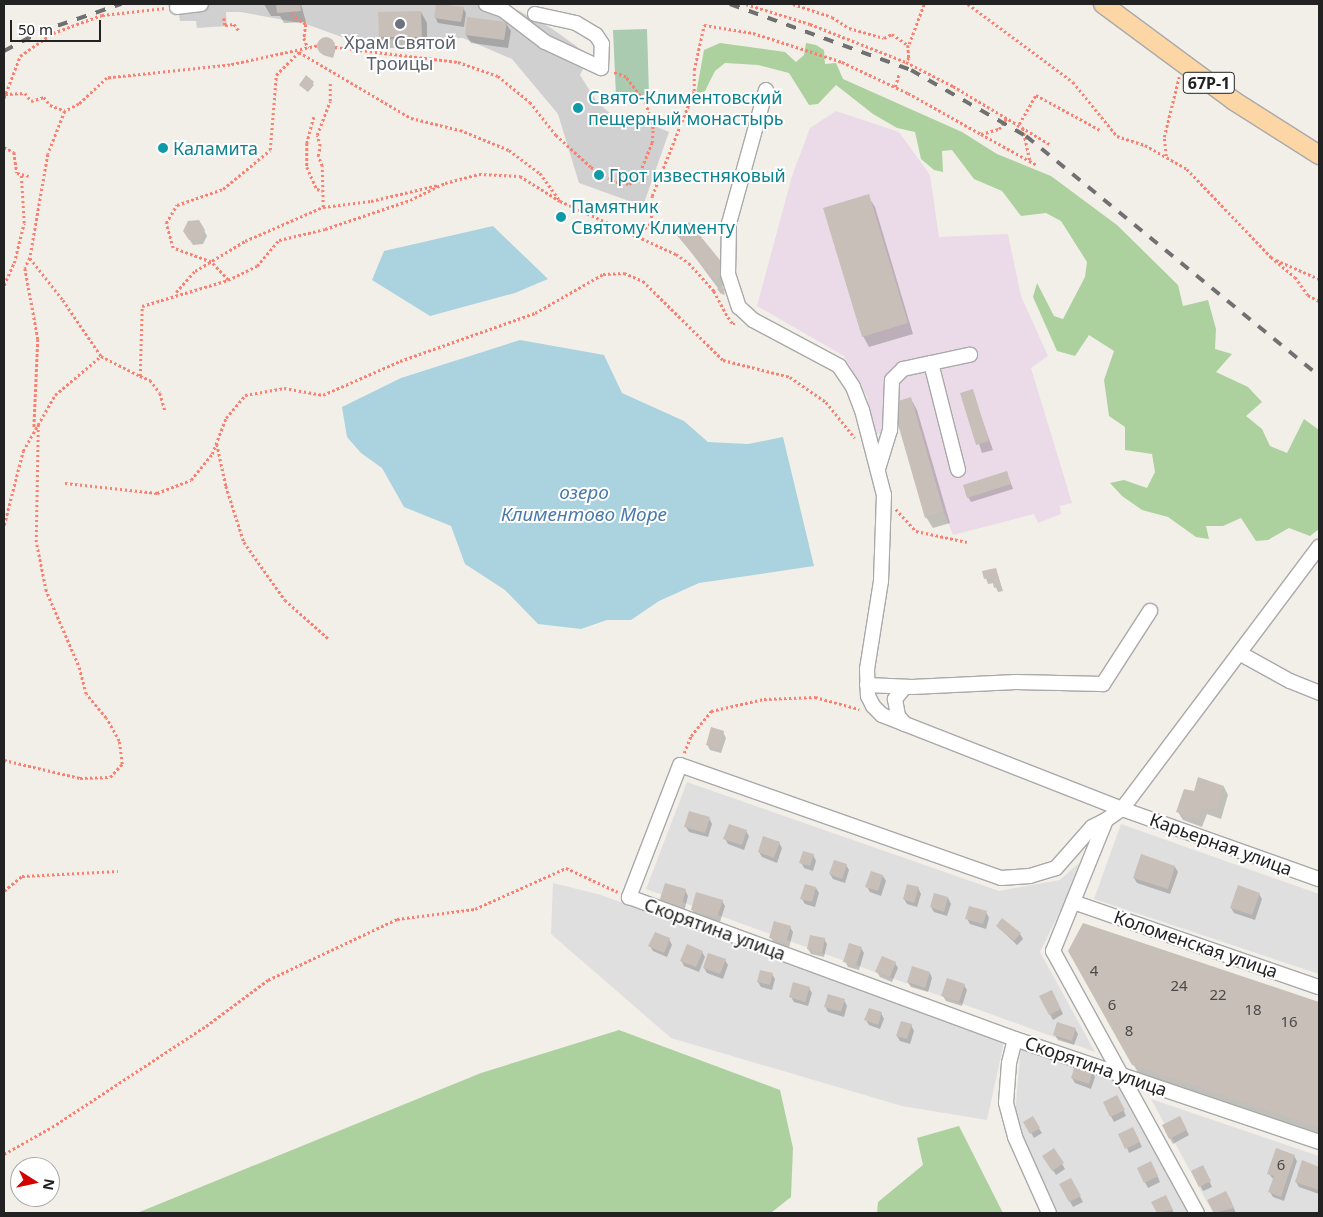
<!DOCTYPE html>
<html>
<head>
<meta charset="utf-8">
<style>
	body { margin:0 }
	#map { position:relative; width:1323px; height:1217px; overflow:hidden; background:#f2efe9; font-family:"Noto Sans",sans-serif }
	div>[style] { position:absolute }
	.residential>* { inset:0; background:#e0dfdf }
	.industrial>* { inset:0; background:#ebdbe8 }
	.religious>* { inset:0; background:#d0d0d0 }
	.forest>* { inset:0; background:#add19e }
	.cemetery>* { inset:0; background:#aacbaf }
	.water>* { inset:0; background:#aad3df }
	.shadow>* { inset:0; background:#0003 }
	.building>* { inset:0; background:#c7bfb8 }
	.round { border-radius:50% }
	.path>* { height:2.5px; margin-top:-1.25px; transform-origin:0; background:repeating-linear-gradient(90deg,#fa8072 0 2.5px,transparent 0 5px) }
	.roads { filter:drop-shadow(1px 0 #a9a9a9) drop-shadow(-1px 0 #a9a9a9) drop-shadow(0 1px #a9a9a9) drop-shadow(0 -1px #a9a9a9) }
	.minor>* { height:14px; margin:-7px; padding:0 7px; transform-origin:7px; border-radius:7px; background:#fff }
	.major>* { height:18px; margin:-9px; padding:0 9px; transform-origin:9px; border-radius:9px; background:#fcd6a4 }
	.rail>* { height:4px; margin-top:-2px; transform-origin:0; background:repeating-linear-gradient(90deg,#707070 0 10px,transparent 0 20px) }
	.dots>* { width:14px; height:14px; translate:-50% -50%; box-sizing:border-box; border:2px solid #fff; border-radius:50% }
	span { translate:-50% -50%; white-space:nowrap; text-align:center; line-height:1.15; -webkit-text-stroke:4px #fff; paint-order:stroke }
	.number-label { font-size:15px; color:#4b4948 }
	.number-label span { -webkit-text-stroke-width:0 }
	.shield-label span { padding:1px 4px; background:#fff; border:1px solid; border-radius:4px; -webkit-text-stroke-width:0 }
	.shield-label { font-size:16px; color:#222; font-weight:700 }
	.worship-label { font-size:18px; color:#5b616d }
	.culture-label { font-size:18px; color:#0d838f }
	.left { translate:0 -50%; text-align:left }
	.street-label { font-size:18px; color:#222 }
	.water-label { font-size:19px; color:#4a7aab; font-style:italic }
	.frame { position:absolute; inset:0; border:5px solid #222; pointer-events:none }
	.north { position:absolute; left:10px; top:1157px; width:50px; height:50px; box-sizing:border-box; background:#fff; border:1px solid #a7a7a7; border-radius:50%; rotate:100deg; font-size:14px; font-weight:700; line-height:20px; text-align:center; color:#222 }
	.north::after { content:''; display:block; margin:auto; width:18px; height:22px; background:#d40000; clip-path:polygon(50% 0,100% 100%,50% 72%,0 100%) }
	.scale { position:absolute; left:10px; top:20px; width:91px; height:22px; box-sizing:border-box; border:2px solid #222; border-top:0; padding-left:6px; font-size:15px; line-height:18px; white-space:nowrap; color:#222; -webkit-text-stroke:4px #fff; paint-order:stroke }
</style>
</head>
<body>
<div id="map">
	<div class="residential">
		<i style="clip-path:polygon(687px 782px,999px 891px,1060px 880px,1079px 863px,1065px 901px,1040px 952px,1095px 1052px,646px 889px)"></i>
		<i style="clip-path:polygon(1121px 824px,1319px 894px,1319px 974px,1094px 899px)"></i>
		<i style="clip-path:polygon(553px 883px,601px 895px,1004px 1042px,987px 1120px,902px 1106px,671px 1038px,551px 934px)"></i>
		<i style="clip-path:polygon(1021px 1044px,1119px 1079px,1191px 1213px,1054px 1213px,1014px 1127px)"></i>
		<i style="clip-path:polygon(1151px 1099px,1319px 1156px,1319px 1213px,1213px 1213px)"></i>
	</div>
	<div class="industrial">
		<i style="clip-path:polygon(836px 111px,899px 132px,930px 175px,939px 237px,1008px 234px,1021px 296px,1048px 356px,1031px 368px,1072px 503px,1060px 506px,1061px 514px,1038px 523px,1034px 514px,953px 535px,944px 512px,925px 518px,899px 428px,874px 435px,867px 397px,844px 356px,757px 306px,792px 176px,810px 128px)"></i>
	</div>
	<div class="religious">
		<i style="clip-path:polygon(177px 4px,506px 4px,551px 28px,590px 56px,580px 75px,597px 102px,611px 114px,658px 119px,657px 127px,669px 132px,643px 206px,579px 183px,558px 114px,512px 59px,463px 38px,350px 40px,306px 24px,241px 12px,226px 12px,227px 26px,197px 28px,196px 21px,180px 21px)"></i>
	</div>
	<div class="forest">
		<i style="clip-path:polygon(720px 43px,785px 52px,796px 62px,804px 55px,806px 43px,816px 45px,824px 50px,825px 64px,836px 63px,843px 79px,962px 132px,997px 154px,1051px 176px,1117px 225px,1178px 285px,1183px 306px,1208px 300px,1216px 329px,1215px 349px,1232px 354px,1216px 372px,1248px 387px,1262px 402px,1246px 416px,1262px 429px,1270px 446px,1287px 453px,1304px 419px,1319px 430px,1319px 529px,1310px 536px,1289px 528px,1268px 540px,1256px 541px,1241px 518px,1223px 526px,1206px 526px,1209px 539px,1196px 537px,1168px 517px,1142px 510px,1122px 496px,1110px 483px,1124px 480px,1147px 488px,1155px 472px,1152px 454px,1125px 450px,1125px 427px,1109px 416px,1104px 380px,1114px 351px,1089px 335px,1075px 356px,1057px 351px,1033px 297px,1037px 283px,1054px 316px,1063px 319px,1085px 277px,1087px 262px,1061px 221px,1046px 213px,1021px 216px,1002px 191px,974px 179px,952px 150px,942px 151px,943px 172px,934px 170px,921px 159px,915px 132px,897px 128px,873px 114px,836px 85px,818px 104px,809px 105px,789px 73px,758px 65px,725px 63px,715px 71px,705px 91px,696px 94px,704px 50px)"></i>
		<i style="clip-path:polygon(619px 1030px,780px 1090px,793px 1148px,791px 1197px,772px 1212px,758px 1213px,137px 1213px,481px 1073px)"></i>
		<i style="clip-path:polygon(959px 1126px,1003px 1213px,877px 1213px,878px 1202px,923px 1165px,917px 1138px)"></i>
	</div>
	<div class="cemetery">
		<i style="clip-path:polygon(647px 29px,649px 95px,616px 96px,613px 30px)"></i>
	</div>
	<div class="water">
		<i style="clip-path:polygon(493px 226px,548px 279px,515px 293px,430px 316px,372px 280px,384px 251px)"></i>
		<i style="clip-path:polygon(520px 340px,604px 355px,622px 393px,684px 421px,708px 442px,748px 444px,783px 437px,814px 566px,699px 583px,659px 601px,631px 620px,607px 620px,581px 629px,538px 624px,505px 590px,465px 564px,451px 526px,404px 507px,382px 468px,361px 453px,347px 437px,342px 407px,401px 378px)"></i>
	</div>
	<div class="shadow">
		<i style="clip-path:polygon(264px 4px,276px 4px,278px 7px,277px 4px,301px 4px,306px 22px,284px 23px,280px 16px,271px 16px)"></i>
		<i style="clip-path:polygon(437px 4px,463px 8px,466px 13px,464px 27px,438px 23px,435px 17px)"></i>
		<i style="clip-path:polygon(421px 12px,427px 23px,427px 47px,386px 48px,380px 37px)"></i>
		<i style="clip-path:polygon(506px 23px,511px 31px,508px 48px,471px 43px,466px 35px)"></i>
		<i style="clip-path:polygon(323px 40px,333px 43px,336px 48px,333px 58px,323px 55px,320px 50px)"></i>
		<i style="clip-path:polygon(306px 77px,314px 85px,308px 92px,301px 86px)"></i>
		<i style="clip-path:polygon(868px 196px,875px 207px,913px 334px,869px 347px,863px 336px)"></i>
		<i style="clip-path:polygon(199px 221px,207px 236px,203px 244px,193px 245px,184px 231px)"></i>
		<i style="clip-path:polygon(677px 233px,732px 279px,721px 287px,725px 294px,723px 295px)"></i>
		<i style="clip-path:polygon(972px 391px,993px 450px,982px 453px,962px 394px)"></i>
		<i style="clip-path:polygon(911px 399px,917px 410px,950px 523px,933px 528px,926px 517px)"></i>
		<i style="clip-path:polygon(1009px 478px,1013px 489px,971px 502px,968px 497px)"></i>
		<i style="clip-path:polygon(996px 569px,1003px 591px,998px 592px,994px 583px,988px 584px,984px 572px)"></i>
		<i style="clip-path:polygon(723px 732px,726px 738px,721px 753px,710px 750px,707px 744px)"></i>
		<i style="clip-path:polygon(1224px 787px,1228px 795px,1221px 819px,1207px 814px,1202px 827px,1183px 820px,1178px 812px,1194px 793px)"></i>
		<i style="clip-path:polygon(709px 818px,712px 824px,708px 837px,689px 832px,686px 827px)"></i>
		<i style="clip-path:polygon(746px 831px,749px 836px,744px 850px,728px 844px,725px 839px)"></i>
		<i style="clip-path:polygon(779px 843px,782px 848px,777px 863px,762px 857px,759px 852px)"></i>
		<i style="clip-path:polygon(813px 855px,816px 861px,813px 871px,804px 868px,801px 862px)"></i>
		<i style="clip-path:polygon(846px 865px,849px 870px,845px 883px,833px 879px,830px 874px)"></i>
		<i style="clip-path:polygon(1175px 867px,1178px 872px,1170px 894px,1137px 883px,1134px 878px)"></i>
		<i style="clip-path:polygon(883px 876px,886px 881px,881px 896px,870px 892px,867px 887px)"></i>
		<i style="clip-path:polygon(816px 888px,819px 893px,815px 907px,805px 904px,802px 899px)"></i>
		<i style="clip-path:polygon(918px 888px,921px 894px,917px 907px,907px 904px,904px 899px)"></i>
		<i style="clip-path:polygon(685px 890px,688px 896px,684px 912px,664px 907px)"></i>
		<i style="clip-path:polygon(935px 894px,948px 898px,951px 904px,947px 916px,934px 912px,931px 907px)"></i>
		<i style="clip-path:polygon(1259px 894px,1262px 899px,1255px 920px,1234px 913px,1231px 908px)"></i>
		<i style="clip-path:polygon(722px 901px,725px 906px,720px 922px,695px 915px,692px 910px)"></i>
		<i style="clip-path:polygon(986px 912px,989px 918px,986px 929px,970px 924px,967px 919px)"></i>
		<i style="clip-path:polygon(1084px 924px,1319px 1003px,1319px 1136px,1140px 1076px,1069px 951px)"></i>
		<i style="clip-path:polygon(997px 926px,1020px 934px,1023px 939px,1017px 945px)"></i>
		<i style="clip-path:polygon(790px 927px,793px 932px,789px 948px,774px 943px,771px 938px)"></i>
		<i style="clip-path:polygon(669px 939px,672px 945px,667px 957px,653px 951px,650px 946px)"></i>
		<i style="clip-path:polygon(824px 939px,827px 944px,824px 957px,811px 954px,808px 949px)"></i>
		<i style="clip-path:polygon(861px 948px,864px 953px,859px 970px,848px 967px,845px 961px)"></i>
		<i style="clip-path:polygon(702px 952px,705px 957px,699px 972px,684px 966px,681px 960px)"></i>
		<i style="clip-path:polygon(725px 960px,728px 965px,723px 979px,707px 973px,704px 968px)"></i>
		<i style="clip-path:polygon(895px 963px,898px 968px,892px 982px,880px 977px,877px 972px)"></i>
		<i style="clip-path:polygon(930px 973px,932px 978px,928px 992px,911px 987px,908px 982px)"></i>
		<i style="clip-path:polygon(772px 974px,775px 979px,772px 990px,761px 987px,758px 982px)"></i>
		<i style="clip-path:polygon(964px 985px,967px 990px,962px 1006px,946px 1001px,943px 996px)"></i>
		<i style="clip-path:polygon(809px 988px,812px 993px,808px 1006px,794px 1002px,791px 997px)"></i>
		<i style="clip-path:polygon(1054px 996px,1063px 1014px,1053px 1020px,1041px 997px)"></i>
		<i style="clip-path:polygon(844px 1000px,847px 1006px,844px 1017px,828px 1012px,825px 1006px)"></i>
		<i style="clip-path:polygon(881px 1013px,884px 1019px,880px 1029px,869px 1025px,866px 1020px)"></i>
		<i style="clip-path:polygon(911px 1025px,914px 1031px,910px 1044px,900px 1041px,897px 1036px)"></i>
		<i style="clip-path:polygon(1075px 1029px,1078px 1034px,1074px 1045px,1058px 1040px,1055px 1035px)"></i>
		<i style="clip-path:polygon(1093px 1072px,1095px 1077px,1091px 1089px,1075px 1083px,1072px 1078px)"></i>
		<i style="clip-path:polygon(1120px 1102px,1126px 1116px,1114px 1122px,1104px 1103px)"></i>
		<i style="clip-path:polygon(1180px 1117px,1189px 1135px,1173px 1144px,1163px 1126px)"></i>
		<i style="clip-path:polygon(1032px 1118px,1042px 1133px,1034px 1138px,1025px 1122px)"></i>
		<i style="clip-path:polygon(1135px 1133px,1142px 1147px,1129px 1153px,1127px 1148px)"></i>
		<i style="clip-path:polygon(1054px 1150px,1065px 1169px,1056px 1175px,1044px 1156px)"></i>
		<i style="clip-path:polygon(1294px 1156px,1297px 1161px,1284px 1201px,1273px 1197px,1270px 1192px,1274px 1180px,1269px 1174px)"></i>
		<i style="clip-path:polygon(1303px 1162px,1319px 1168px,1319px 1194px,1299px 1187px,1296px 1182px)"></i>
		<i style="clip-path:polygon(1154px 1168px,1160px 1182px,1148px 1188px,1138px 1169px)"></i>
		<i style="clip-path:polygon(1193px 1171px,1205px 1172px,1212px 1187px,1203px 1191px)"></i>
		<i style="clip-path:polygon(1071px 1179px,1083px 1202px,1073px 1207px,1061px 1185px)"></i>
		<i style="clip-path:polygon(1229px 1197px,1236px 1213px,1215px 1213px,1209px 1200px)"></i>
		<i style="clip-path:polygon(1168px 1201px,1174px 1213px,1158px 1213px,1153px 1202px)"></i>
	</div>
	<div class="building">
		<i style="clip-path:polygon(276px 4px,300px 4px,301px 11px,277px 13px)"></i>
		<i style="clip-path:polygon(436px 4px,464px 7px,461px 22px,434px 18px)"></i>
		<i style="clip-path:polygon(421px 11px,422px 37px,379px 37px,378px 12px)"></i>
		<i style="clip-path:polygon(467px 17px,507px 22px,504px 40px,465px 35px)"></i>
		<i class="round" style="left:317px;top:37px;width:18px;height:18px"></i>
		<i style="clip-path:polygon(306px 75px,314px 82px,307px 91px,299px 85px)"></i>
		<i style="clip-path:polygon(869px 194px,908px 323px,862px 337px,823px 208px)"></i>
		<i style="clip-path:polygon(199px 220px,205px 230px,200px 240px,189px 240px,183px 231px,188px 221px)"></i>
		<i style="clip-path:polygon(689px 222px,728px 270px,715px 281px,675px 233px)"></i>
		<i style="clip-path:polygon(722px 286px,725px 291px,721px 294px,717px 289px)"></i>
		<i style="clip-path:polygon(973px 389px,989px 441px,976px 445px,960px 393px)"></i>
		<i style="clip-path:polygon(911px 397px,944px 512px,925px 518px,892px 403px)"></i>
		<i style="clip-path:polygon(1007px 471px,1011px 484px,967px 498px,963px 485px)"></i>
		<i style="clip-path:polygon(996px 568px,1001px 586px,994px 588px,992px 578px,984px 579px,982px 571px)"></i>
		<i style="clip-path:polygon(711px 727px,724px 731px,719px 749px,706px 745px)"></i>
		<i style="clip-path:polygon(1198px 777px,1224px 786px,1216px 811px,1202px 807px,1198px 819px,1176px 812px,1184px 789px,1194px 791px)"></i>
		<i style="clip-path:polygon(689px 811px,710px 817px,705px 833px,684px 827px)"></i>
		<i style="clip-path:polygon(729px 824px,747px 830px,742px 845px,723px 839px)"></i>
		<i style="clip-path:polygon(763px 836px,780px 842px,774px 858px,758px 852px)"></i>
		<i style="clip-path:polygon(803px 851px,814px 854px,810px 866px,799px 863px)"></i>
		<i style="clip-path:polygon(1141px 854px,1175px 866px,1168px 889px,1133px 878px)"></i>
		<i style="clip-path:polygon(834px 860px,847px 864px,842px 879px,829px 874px)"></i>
		<i style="clip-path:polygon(871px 871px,883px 875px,878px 891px,865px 887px)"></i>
		<i style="clip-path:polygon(665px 883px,686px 889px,681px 908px,659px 902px)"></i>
		<i style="clip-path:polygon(805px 884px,816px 887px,812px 902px,800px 899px)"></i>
		<i style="clip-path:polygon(907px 884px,919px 887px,914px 903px,903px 899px)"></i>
		<i style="clip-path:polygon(1238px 885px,1260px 893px,1252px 915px,1230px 908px)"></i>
		<i style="clip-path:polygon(696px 892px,723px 900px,717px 918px,691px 910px)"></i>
		<i style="clip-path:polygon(934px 893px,948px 897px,944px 912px,930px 907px)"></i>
		<i style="clip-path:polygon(969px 906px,987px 911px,983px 924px,965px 919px)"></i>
		<i style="clip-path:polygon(1002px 918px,1021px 933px,1014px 941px,996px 926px)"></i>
		<i style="clip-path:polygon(774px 921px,791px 926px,786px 943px,769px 938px)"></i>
		<i style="clip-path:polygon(1083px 923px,1319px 1002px,1319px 1128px,1132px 1065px,1068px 951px)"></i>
		<i style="clip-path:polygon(655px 932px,670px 938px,664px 953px,648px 946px)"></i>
		<i style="clip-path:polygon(810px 935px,825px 938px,822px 953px,807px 949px)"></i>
		<i style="clip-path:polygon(849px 943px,862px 947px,856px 965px,843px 962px)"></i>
		<i style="clip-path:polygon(687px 944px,703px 951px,696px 967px,680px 961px)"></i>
		<i style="clip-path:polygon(708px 953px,726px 959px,720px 974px,703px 968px)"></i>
		<i style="clip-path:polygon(882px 956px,896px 962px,890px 977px,875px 972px)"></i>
		<i style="clip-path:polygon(912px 966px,930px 972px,925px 988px,907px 982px)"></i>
		<i style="clip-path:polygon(760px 970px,773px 973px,770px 985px,757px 982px)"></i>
		<i style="clip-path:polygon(947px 978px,965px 984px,959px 1002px,941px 996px)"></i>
		<i style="clip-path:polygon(793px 982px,810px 987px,805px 1002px,789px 997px)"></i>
		<i style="clip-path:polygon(1052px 990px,1061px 1009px,1049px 1015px,1039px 996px)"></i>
		<i style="clip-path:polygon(828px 994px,845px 999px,841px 1012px,824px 1007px)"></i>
		<i style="clip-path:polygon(869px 1008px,882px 1012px,878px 1025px,864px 1020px)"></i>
		<i style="clip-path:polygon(901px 1021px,912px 1024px,907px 1039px,896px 1036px)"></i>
		<i style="clip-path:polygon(1057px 1022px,1076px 1028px,1072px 1041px,1053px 1035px)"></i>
		<i style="clip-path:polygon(1075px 1065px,1093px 1071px,1089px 1084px,1071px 1078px)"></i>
		<i style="clip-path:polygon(1117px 1095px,1125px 1110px,1110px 1117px,1103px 1102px)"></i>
		<i style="clip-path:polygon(1033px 1116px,1040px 1128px,1030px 1134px,1023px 1122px)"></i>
		<i style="clip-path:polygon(1180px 1116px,1187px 1130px,1169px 1139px,1162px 1125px)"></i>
		<i style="clip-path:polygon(1133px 1127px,1140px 1142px,1125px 1149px,1118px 1134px)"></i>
		<i style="clip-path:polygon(1054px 1148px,1064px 1163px,1052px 1171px,1042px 1156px)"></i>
		<i style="clip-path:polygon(1276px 1148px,1295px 1155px,1281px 1197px,1268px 1192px,1274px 1176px,1267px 1174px)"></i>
		<i style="clip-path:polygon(1302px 1160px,1319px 1167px,1319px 1190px,1295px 1182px)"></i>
		<i style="clip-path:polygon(1151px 1161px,1158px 1176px,1144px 1183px,1137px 1168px)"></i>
		<i style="clip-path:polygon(1203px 1165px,1211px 1181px,1199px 1187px,1191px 1171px)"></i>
		<i style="clip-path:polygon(1071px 1178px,1081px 1196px,1069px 1202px,1059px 1184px)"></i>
		<i style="clip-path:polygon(1226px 1191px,1234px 1208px,1214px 1213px,1207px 1200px)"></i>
		<i style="clip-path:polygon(1166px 1195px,1173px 1210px,1157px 1213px,1151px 1202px)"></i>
	</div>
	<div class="path">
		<i style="left:746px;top:4px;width:67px;rotate:17.4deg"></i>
		<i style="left:810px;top:24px;width:103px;rotate:21.6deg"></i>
		<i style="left:906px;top:62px;width:53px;rotate:27.1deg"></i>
		<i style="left:953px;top:86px;width:114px;rotate:31deg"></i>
		<i style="left:793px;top:4px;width:41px;rotate:18.4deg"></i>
		<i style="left:832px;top:17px;width:20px;rotate:33deg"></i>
		<i style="left:849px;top:28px;width:36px;rotate:16deg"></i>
		<i style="left:884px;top:38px;width:9px;rotate:-27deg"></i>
		<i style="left:892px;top:34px;width:19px;rotate:35deg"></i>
		<i style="left:908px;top:45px;width:13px;rotate:86deg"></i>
		<i style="left:909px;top:58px;width:5px;rotate:127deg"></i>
		<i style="left:968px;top:4px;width:131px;rotate:36.6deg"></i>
		<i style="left:1073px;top:82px;width:70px;rotate:50.8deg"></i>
		<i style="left:1117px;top:136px;width:29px;rotate:18deg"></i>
		<i style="left:1145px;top:145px;width:48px;rotate:29.7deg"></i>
		<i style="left:1187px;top:169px;width:122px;rotate:46.3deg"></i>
		<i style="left:1271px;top:257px;width:31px;rotate:40deg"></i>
		<i style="left:1295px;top:277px;width:22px;rotate:54deg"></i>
		<i style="left:1308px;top:295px;width:13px;rotate:29deg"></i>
		<i style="left:291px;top:14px;width:18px;rotate:34deg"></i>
		<i style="left:306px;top:24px;width:14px;rotate:98deg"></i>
		<i style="left:304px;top:38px;width:11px;rotate:68deg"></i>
		<i style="left:224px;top:18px;width:7px;rotate:82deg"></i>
		<i style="left:225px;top:25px;width:9px;rotate:-6deg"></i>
		<i style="left:234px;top:24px;width:9px;rotate:54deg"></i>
		<i style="left:909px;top:44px;width:43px;rotate:-69.4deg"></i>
		<i style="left:317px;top:46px;width:89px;rotate:167.7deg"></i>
		<i style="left:230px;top:65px;width:124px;rotate:174deg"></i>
		<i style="left:107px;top:78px;width:38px;rotate:137deg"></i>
		<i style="left:79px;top:104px;width:16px;rotate:153deg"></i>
		<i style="left:65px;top:111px;width:46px;rotate:111.6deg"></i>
		<i style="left:48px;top:154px;width:106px;rotate:99.8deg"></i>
		<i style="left:30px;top:258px;width:53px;rotate:51.8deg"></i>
		<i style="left:63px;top:300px;width:68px;rotate:55.8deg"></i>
		<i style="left:101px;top:356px;width:44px;rotate:27.1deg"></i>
		<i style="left:140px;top:376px;width:70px;rotate:-88.4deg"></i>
		<i style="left:142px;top:306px;width:90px;rotate:-16.8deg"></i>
		<i style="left:228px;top:280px;width:32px;rotate:-26deg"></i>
		<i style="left:257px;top:266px;width:34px;rotate:-50deg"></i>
		<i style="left:279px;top:240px;width:47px;rotate:-13.4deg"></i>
		<i style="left:325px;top:229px;width:90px;rotate:-18.8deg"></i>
		<i style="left:410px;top:200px;width:39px;rotate:-26deg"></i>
		<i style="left:445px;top:183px;width:35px;rotate:-15deg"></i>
		<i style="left:479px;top:174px;width:41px;rotate:2.8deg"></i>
		<i style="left:520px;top:176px;width:47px;rotate:32deg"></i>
		<i style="left:560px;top:201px;width:128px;rotate:24.6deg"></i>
		<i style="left:676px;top:254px;width:16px;rotate:35deg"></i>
		<i style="left:689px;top:263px;width:38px;rotate:48deg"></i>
		<i style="left:714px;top:291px;width:30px;rotate:62deg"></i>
		<i style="left:728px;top:317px;width:9px;rotate:54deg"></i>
		<i style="left:733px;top:324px;width:4px"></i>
		<i style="left:335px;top:47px;width:124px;rotate:7deg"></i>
		<i style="left:458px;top:62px;width:42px;rotate:19.3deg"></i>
		<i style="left:498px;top:76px;width:41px;rotate:39.1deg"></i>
		<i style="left:530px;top:102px;width:42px;rotate:51.8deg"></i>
		<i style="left:556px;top:135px;width:47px;rotate:42.4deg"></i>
		<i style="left:591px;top:167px;width:29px;rotate:31deg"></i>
		<i style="left:616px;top:182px;width:13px;rotate:9deg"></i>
		<i style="left:629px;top:184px;width:11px;rotate:-38deg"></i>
		<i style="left:638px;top:177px;width:37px;rotate:-68deg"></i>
		<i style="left:652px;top:143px;width:14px;rotate:-86deg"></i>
		<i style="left:653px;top:129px;width:26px;rotate:-106deg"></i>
		<i style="left:646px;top:104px;width:34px;rotate:-127deg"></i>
		<i style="left:626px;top:77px;width:15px;rotate:-160deg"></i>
		<i style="left:895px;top:87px;width:14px;rotate:-73deg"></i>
		<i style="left:5px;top:94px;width:20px;rotate:-3deg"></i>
		<i style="left:25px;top:93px;width:10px;rotate:53deg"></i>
		<i style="left:31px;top:101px;width:14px;rotate:-17deg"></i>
		<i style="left:44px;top:97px;width:10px;rotate:53deg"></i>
		<i style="left:50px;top:105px;width:16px;rotate:22deg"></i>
		<i style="left:4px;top:98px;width:45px;rotate:-69.1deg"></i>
		<i style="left:20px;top:56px;width:40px;rotate:-34.9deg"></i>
		<i style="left:53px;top:33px;width:52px;rotate:-20.2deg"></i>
		<i style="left:102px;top:15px;width:64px;rotate:-6.2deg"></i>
		<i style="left:314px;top:117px;width:27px;rotate:105deg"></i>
		<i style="left:307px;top:143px;width:24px;rotate:90deg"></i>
		<i style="left:307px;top:167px;width:24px;rotate:66deg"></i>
		<i style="left:317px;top:189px;width:6px;rotate:18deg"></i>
		<i style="left:1019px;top:124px;width:34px;rotate:-60deg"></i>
		<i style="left:1036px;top:95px;width:75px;rotate:28.6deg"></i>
		<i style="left:1023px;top:128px;width:34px;rotate:78deg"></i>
		<i style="left:981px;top:134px;width:64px;rotate:29deg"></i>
		<i style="left:4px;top:147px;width:11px;rotate:27deg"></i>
		<i style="left:14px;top:152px;width:21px;rotate:82deg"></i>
		<i style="left:17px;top:173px;width:12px;rotate:14deg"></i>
		<i style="left:1166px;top:156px;width:19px;rotate:-96deg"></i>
		<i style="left:1164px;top:137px;width:62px;rotate:-76deg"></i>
		<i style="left:323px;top:207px;width:41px;rotate:-91.4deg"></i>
		<i style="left:322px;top:166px;width:11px;rotate:-112deg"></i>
		<i style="left:318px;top:156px;width:10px;rotate:-79deg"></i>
		<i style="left:320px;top:146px;width:11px;rotate:-105deg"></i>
		<i style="left:317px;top:135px;width:36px;rotate:-69deg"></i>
		<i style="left:330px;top:101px;width:19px;rotate:-90deg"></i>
		<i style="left:637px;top:235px;width:18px;rotate:-41deg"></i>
		<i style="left:651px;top:223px;width:27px;rotate:-88deg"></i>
		<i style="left:652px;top:196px;width:113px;rotate:-68.2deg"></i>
		<i style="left:694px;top:91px;width:21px;rotate:-90deg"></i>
		<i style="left:694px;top:70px;width:46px;rotate:-77.5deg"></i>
		<i style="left:704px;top:25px;width:50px;rotate:9.3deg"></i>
		<i style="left:753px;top:33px;width:94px;rotate:18deg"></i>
		<i style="left:842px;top:62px;width:73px;rotate:25.2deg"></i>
		<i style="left:908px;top:93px;width:84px;rotate:29.3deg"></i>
		<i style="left:981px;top:134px;width:19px;rotate:-16deg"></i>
		<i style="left:999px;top:129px;width:14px;rotate:-56deg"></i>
		<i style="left:30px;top:258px;width:11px;rotate:117deg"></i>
		<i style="left:25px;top:268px;width:72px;rotate:79.6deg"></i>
		<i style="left:38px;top:339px;width:90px;rotate:92.5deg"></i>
		<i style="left:1276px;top:260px;width:47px;rotate:23.8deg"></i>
		<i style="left:228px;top:280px;width:25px;rotate:-133deg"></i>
		<i style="left:211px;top:262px;width:40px;rotate:-159.8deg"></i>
		<i style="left:173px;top:248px;width:26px;rotate:-106deg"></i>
		<i style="left:166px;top:223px;width:21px;rotate:-59deg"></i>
		<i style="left:177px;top:205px;width:49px;rotate:-19.2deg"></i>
		<i style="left:223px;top:189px;width:61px;rotate:-39.7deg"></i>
		<i style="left:270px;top:150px;width:75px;rotate:-85.4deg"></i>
		<i style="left:276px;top:75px;width:33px;rotate:-45deg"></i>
		<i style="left:299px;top:52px;width:130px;rotate:30.5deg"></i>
		<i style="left:411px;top:118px;width:50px;rotate:13.8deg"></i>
		<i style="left:460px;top:130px;width:53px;rotate:22.2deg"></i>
		<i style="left:509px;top:150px;width:39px;rotate:37deg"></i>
		<i style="left:540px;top:173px;width:32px;rotate:54deg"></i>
		<i style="left:4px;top:285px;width:24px;rotate:-66deg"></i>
		<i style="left:14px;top:263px;width:41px;rotate:-76deg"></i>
		<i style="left:24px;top:223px;width:49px;rotate:-93.5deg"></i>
		<i style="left:176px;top:292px;width:28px;rotate:-48deg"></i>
		<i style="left:195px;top:271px;width:58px;rotate:-31deg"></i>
		<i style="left:245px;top:241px;width:85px;rotate:-23.6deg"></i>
		<i style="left:323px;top:207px;width:48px;rotate:-7.1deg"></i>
		<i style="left:371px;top:201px;width:69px;rotate:-13.4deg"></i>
		<i style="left:140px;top:376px;width:11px;rotate:22deg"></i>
		<i style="left:150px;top:380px;width:16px;rotate:52deg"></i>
		<i style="left:160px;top:393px;width:18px;rotate:74deg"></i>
		<i style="left:217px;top:444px;width:43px;rotate:77.9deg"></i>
		<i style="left:226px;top:486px;width:59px;rotate:72.2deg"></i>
		<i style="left:244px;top:542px;width:71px;rotate:54.7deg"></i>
		<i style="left:285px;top:600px;width:59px;rotate:41.6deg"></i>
		<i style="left:65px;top:483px;width:93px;rotate:6.2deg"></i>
		<i style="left:157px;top:493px;width:36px;rotate:-21deg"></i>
		<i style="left:191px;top:480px;width:33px;rotate:-51deg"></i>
		<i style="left:212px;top:454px;width:39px;rotate:-69deg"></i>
		<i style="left:226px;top:418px;width:30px;rotate:-50deg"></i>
		<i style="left:245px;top:395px;width:40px;rotate:-10deg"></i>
		<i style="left:284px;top:388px;width:40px;rotate:10deg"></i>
		<i style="left:323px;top:395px;width:84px;rotate:-23.8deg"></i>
		<i style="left:400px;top:361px;width:143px;rotate:-19.6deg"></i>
		<i style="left:535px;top:313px;width:78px;rotate:-29.8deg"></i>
		<i style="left:603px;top:274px;width:21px;rotate:-3deg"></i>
		<i style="left:624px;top:273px;width:21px;rotate:23deg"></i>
		<i style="left:643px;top:281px;width:112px;rotate:44.6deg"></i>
		<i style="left:723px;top:360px;width:69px;rotate:14.2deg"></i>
		<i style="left:790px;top:377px;width:44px;rotate:34.8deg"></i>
		<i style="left:826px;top:402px;width:46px;rotate:51.1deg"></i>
		<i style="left:896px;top:509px;width:30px;rotate:48deg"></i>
		<i style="left:916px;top:531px;width:52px;rotate:12.2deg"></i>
		<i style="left:4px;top:525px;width:76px;rotate:-75.6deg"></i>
		<i style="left:23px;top:451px;width:64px;rotate:-60.3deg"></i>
		<i style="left:55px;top:395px;width:60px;rotate:-40.3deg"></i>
		<i style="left:684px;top:753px;width:18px;rotate:-68deg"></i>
		<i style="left:691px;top:736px;width:32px;rotate:-51deg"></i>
		<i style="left:711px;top:711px;width:54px;rotate:-12.8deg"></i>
		<i style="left:764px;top:699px;width:51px;rotate:-2.2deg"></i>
		<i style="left:815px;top:697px;width:46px;rotate:15.3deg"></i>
		<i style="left:4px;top:760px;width:78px;rotate:13.3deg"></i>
		<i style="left:80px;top:778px;width:30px;rotate:-2deg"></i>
		<i style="left:110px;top:777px;width:18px;rotate:-47deg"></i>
		<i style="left:122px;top:764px;width:23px;rotate:-97deg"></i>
		<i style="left:119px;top:741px;width:26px;rotate:-119deg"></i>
		<i style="left:106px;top:718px;width:31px;rotate:-130deg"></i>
		<i style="left:86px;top:694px;width:30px;rotate:-105deg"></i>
		<i style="left:78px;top:665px;width:81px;rotate:-113.4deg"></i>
		<i style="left:46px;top:591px;width:50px;rotate:-101.5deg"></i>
		<i style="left:36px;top:542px;width:118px;rotate:-89deg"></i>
		<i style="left:4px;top:891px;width:23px;rotate:-40deg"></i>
		<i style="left:22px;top:876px;width:96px;rotate:-3deg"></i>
		<i style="left:4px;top:1154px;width:55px;rotate:-29.4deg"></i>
		<i style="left:52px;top:1127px;width:184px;rotate:-33.3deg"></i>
		<i style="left:206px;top:1026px;width:77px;rotate:-36.6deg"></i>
		<i style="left:268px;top:980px;width:143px;rotate:-25.3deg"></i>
		<i style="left:397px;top:919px;width:79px;rotate:-7.3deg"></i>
		<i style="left:475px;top:909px;width:100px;rotate:-24.3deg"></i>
		<i style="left:566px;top:868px;width:57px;rotate:24.8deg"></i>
	</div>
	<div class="roads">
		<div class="minor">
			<i style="left:486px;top:4px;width:18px;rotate:19deg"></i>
			<i style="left:503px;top:10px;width:53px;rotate:37.3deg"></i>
			<i style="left:545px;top:42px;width:62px;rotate:24.9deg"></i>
			<i style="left:601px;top:68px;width:24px;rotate:-88deg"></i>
			<i style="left:602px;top:44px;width:11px;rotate:-124deg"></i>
			<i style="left:596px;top:35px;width:23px;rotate:-149deg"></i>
			<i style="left:576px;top:23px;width:42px;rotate:-167.6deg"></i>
			<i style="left:177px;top:7px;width:24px;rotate:-7deg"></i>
			<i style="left:766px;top:90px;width:138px;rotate:105.5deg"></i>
			<i style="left:729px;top:223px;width:51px;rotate:91.1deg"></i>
			<i style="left:728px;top:274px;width:35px;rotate:72deg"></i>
			<i style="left:739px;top:307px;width:19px;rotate:43deg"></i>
			<i style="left:753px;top:320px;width:98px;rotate:28.1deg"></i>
			<i style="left:839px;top:366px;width:25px;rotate:56deg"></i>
			<i style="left:853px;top:387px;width:25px;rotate:69deg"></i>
			<i style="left:862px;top:410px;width:88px;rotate:75.5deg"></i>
			<i style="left:884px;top:495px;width:86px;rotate:92deg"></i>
			<i style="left:881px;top:581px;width:89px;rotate:99deg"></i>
			<i style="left:867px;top:669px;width:27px;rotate:88deg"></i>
			<i style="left:868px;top:696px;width:11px;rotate:63deg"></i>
			<i style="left:873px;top:706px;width:13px;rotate:45deg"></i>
			<i style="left:882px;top:715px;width:258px;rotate:21.4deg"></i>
			<i style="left:1122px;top:809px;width:209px;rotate:19.6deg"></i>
			<i style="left:931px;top:363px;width:40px;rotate:-12deg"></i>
			<i style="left:878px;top:469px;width:41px;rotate:-72.9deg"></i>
			<i style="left:890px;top:430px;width:50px;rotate:-87.7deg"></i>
			<i style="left:892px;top:380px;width:16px;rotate:-45deg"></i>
			<i style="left:903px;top:369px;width:29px;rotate:-12deg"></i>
			<i style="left:931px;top:363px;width:110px;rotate:75.8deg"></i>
			<i style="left:1241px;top:654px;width:56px;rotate:28.9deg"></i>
			<i style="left:1290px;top:681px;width:31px;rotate:22deg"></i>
			<i style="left:867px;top:685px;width:45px;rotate:2.5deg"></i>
			<i style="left:912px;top:687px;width:104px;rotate:-2.8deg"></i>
			<i style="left:1016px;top:682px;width:87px;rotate:1.3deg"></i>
			<i style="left:1103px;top:684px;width:87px;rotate:-57.2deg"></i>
			<i style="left:905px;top:687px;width:16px;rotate:130deg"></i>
			<i style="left:895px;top:699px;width:17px;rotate:80deg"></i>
			<i style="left:898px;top:716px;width:11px;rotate:49deg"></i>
			<i style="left:1106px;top:820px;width:16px;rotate:153deg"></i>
			<i style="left:1092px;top:827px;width:55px;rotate:131.3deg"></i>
			<i style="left:1056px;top:868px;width:27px;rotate:163deg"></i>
			<i style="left:1030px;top:876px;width:29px;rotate:176deg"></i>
			<i style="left:1001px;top:878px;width:340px;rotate:-160.6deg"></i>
			<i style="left:680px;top:765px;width:142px;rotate:111.1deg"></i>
			<i style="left:629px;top:897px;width:411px;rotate:20.2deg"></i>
			<i style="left:1015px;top:1039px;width:321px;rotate:18.7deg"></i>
			<i style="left:1073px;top:902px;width:260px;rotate:19.1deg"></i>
			<i style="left:1015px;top:1039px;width:25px;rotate:104deg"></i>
			<i style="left:1009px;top:1063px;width:40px;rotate:94.3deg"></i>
			<i style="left:1006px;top:1103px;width:35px;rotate:75deg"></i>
			<i style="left:1015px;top:1137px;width:83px;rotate:65.9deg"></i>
			<i style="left:1197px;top:1213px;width:299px;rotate:-118.8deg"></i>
			<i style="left:1053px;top:951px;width:141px;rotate:-68deg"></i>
			<i style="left:1106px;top:820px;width:19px;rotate:-35deg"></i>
			<i style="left:1122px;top:809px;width:328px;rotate:-53.1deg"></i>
		</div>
		<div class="major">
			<i style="left:1103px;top:4px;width:163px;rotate:36.5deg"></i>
			<i style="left:1234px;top:101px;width:101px;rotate:32.4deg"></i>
		</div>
	</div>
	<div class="rail">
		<i style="left:730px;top:4px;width:193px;rotate:20deg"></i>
		<i style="left:911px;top:70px;width:133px;rotate:29.9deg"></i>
		<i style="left:1026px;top:136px;width:379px;rotate:39.3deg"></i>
		<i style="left:4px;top:51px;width:40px;rotate:-28deg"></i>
		<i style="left:39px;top:32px;width:87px;rotate:-18.9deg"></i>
	</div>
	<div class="dots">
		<i style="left:400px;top:24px;background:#6b7280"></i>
		<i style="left:578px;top:108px;background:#0f9aa8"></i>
		<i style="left:163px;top:148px;background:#0f9aa8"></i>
		<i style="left:599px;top:175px;background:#0f9aa8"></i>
		<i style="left:561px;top:217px;background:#0f9aa8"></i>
	</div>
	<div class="number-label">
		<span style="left:1094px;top:971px">4</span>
		<span style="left:1179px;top:986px">24</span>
		<span style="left:1218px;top:995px">22</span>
		<span style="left:1112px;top:1005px">6</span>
		<span style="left:1253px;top:1010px">18</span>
		<span style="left:1289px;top:1022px">16</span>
		<span style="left:1129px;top:1031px">8</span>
		<span style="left:1281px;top:1165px">6</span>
	</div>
	<div class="shield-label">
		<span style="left:1209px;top:83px">67Р-1</span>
	</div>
	<div class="worship-label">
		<span style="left:400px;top:53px">Храм Святой<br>Троицы</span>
	</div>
	<div class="culture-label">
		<span class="left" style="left:588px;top:108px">Свято-Климентовский<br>пещерный монастырь</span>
		<span class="left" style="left:173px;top:148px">Каламита</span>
		<span class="left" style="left:609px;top:175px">Грот известняковый</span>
		<span class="left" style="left:571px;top:217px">Памятник<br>Святому Клименту</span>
	</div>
	<div class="street-label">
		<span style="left:1221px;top:844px;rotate:20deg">Карьерная улица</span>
		<span style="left:715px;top:929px;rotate:20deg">Скорятина улица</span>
		<span style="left:1196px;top:944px;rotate:19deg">Коломенская улица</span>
		<span style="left:1096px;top:1066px;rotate:19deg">Скорятина улица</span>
	</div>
	<div class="water-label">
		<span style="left:584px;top:504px">озеро<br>Климентово Море</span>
	</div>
	<div class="frame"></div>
	<div class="north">N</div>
	<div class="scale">50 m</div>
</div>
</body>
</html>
